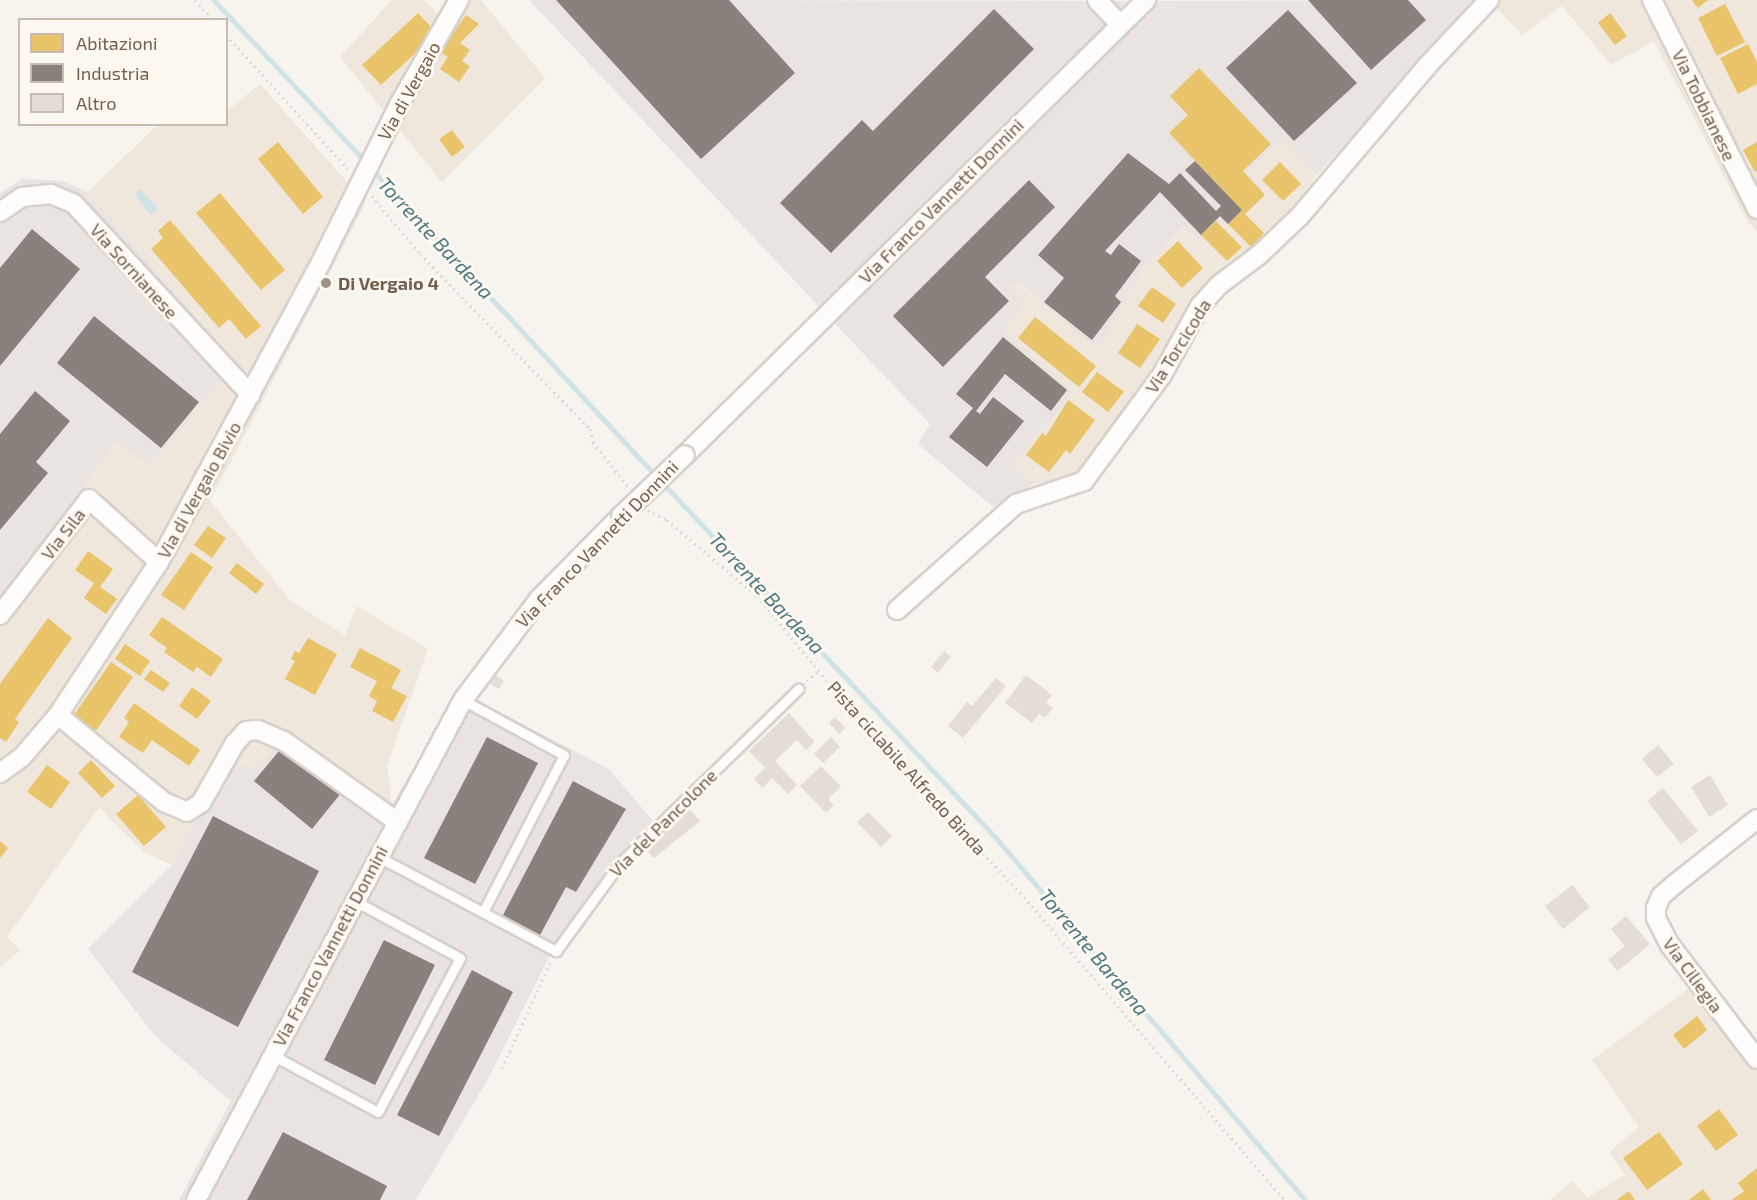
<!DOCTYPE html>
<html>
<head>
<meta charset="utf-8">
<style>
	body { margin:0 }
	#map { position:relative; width:1757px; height:1200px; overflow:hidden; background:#f7f4ee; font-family:"Exo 2",sans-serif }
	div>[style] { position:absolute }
	.residential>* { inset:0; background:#efe7dc }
	.industrial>* { inset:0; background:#e9e4df }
	.water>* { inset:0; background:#d0e3e6 }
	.homes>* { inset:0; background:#e9c46a }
	.industry>* { inset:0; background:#8a817c }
	.stream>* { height:4.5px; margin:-2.25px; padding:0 2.25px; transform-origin:2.25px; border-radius:2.25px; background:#d0e3e6 }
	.building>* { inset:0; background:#e3ddd5 }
	.path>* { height:3px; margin-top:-1.5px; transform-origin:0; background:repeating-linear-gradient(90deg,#d9d4d0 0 1.5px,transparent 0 6px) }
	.roads { filter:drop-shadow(2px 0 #d6d1cc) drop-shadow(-2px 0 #d6d1cc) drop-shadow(0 2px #d6d1cc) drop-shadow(0 -2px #d6d1cc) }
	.lane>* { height:9px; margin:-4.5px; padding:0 4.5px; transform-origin:4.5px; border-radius:4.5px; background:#fefdfc }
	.street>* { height:18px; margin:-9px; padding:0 9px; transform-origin:9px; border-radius:9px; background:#fefdfc }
	.bridges { filter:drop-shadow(2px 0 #d6d1cc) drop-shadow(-2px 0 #d6d1cc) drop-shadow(0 2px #d6d1cc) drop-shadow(0 -2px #d6d1cc) }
	.street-bridge>* { height:18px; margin:-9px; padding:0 9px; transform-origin:9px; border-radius:9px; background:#fefdfc }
	.dots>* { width:16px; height:16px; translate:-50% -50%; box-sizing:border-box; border:3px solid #fdf9f0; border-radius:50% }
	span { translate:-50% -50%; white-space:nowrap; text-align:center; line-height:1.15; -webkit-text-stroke:6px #fdf9f0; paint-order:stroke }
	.street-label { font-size:18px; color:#735e50 }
	.poi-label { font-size:18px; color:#735e50; font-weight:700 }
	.left { translate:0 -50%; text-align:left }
	.water-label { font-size:20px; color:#4c7884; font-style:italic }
	.legend { position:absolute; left:18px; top:18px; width:210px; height:108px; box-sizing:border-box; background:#fdf9f0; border:2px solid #c6bbb0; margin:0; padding:8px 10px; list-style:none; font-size:18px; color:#735e50 }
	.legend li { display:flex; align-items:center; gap:12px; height:30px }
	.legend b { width:30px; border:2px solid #c6bbb0 }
</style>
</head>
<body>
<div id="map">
	<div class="residential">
		<i style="clip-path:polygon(392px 0,424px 0,441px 17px,449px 0,481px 0,545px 78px,442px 182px,340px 57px)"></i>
		<i style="clip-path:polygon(1489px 0,1757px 0,1757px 232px,1747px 221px,1654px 41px,1611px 65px,1562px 6px,1522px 35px)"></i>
		<i style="clip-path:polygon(260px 84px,366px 203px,210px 501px,291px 601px,345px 635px,357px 606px,428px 649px,387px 766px,392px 804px,384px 818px,232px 762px,201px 821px,193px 822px,172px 865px,144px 852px,99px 808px,7px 937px,21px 950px,0 967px,0 600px,116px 441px,237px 363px,88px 192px,157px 125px,226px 124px,227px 111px)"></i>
		<i style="clip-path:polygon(1283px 139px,1316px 176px,1289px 214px,1195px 296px,1163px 358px,1094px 459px,1076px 475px,1034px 484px,1014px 463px,1002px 331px,1025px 304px,1008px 287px,1015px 281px,1097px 349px,1144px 268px,1185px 227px,1198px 241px,1220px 220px,1227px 226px,1264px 189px,1247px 171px)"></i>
		<i style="clip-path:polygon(1705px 976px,1757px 1048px,1757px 1200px,1550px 1200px,1573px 1181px,1587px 1198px,1625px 1174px,1609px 1152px,1639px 1127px,1592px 1060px)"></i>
	</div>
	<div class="industrial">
		<i style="clip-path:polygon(529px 0,1164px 1px,1479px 0,1316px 176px,1283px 140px,1248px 171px,1264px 190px,1227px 226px,1220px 220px,1198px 241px,1184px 227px,1144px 268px,1097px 350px,1016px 281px,1008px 287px,1025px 304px,1002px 331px,1073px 392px,1014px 463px,1034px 484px,993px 507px,918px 444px,930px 424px)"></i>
		<i style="clip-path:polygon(22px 179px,63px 181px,88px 192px,237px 363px,150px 466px,116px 441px,0 603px,0 193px)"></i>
		<i style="clip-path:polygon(459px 691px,609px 769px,653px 821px,614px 862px,559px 937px,488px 1079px,416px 1200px,179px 1200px,231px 1101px,155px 1036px,88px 949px,172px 865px,193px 821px,201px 820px,232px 762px,254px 769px,281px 742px,384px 818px)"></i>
	</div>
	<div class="water">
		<i style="clip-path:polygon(141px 189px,158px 209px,151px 215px,134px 194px)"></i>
	</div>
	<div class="homes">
		<i style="clip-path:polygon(1692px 0,1708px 0,1698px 8px)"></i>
		<i style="clip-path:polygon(1725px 4px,1745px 42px,1717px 56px,1698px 18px)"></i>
		<i style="clip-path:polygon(418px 13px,437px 33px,381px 85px,362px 65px)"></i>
		<i style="clip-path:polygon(1610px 13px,1627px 36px,1615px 45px,1598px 23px)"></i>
		<i style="clip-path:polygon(466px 15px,479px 24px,460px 43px,470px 50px,462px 61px,470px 66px,459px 82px,440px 69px,448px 57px,440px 52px)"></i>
		<i style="clip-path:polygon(1748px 44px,1757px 62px,1757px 84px,1738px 94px,1720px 58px)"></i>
		<i style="clip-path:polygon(1199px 68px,1271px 144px,1243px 171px,1265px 195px,1245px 214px,1264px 233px,1251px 247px,1228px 224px,1242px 210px,1169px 133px,1188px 115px,1170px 96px)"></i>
		<i style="clip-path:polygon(452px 130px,465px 147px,452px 157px,439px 139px)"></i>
		<i style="clip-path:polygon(278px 142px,323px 197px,303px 214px,258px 159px)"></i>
		<i style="clip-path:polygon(1757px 142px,1757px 171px,1755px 172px,1743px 150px)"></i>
		<i style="clip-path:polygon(1280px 162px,1301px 184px,1283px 201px,1262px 180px)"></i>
		<i style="clip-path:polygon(220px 193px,285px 270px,261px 290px,196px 213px)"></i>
		<i style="clip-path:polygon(170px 220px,261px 326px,246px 339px,229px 319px,219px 328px,151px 249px,163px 238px,158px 231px)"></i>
		<i style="clip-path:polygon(1216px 221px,1242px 247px,1227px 261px,1201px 235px)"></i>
		<i style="clip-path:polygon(1178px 241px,1203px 268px,1182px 288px,1157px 261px)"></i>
		<i style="clip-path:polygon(1152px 287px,1176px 304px,1163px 323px,1138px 306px)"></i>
		<i style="clip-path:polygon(1035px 317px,1096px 366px,1079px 387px,1018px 338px)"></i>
		<i style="clip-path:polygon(1137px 324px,1160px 339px,1140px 368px,1118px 353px)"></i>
		<i style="clip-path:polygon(1097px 372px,1124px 392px,1108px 412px,1082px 392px)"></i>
		<i style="clip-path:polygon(1068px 400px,1095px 420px,1070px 454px,1066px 450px,1049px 472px,1026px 455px,1042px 433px,1046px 436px)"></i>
		<i style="clip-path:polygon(208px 526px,226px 538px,212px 558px,194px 545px)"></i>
		<i style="clip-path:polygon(88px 551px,113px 569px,100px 587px,117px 599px,106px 614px,84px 598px,94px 583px,75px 570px)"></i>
		<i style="clip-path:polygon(191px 552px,213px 567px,184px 610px,161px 595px)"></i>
		<i style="clip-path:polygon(237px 563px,264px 584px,256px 594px,229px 573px)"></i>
		<i style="clip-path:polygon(162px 617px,223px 659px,211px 677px,197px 667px,193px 672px,164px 652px,167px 648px,149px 635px)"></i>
		<i style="clip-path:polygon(48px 618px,72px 638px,15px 719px,19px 722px,6px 742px,0 738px,0 684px)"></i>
		<i style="clip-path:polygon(308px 638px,337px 654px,315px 695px,285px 679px,295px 661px,291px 659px,295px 651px,299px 653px)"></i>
		<i style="clip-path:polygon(125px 644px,150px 661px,140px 676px,115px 659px)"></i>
		<i style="clip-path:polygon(360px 648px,401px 670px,391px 688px,407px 696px,393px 722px,372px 711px,377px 701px,369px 696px,377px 681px,350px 667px)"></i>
		<i style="clip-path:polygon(111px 662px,133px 677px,95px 732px,73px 716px)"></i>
		<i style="clip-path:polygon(151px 670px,170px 683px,163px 692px,144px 679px)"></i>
		<i style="clip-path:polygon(192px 687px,211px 701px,197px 719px,179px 706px)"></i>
		<i style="clip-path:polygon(134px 703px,200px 750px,189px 766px,152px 740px,143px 753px,119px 737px,129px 722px,124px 718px)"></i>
		<i style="clip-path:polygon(91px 760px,115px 786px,102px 798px,78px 773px)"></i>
		<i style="clip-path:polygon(47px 765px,70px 782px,51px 809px,27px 792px)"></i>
		<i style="clip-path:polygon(138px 795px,166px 827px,144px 846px,116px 814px)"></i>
		<i style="clip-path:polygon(0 841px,8px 848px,0 858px)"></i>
		<i style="clip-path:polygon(1697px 1016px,1707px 1030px,1684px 1049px,1673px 1035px)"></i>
		<i style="clip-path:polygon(1719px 1109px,1738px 1135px,1716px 1151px,1697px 1126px)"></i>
		<i style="clip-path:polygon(1659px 1132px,1683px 1164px,1647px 1190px,1623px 1158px)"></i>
		<i style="clip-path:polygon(1757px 1168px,1757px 1200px,1732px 1200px,1744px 1191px,1738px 1183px)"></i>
		<i style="clip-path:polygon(1703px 1189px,1711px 1200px,1689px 1200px)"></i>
		<i style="clip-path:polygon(1629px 1191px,1635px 1200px,1617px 1200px)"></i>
	</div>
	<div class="industry">
		<i style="clip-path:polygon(556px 0,729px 0,795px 73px,701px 159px)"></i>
		<i style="clip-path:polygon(1308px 0,1408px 0,1426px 20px,1371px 70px)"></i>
		<i style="clip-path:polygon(994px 9px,1034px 49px,831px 253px,780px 203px,862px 120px,873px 131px)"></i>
		<i style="clip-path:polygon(1288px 10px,1357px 83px,1294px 141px,1226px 68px)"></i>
		<i style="clip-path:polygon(1128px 153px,1169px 184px,1180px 173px,1216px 211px,1221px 206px,1185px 170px,1195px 161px,1242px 210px,1228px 224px,1220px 216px,1201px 235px,1160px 192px,1105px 251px,1111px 255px,1119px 244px,1141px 261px,1115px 296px,1121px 302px,1092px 340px,1044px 302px,1064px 278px,1038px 255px)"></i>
		<i style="clip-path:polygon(1029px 180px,1055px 207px,985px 277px,1009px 301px,943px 367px,893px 316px)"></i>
		<i style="clip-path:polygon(32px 229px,80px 269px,0 366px,0 268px)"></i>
		<i style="clip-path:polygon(94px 316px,199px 402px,161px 448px,57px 363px)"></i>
		<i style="clip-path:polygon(1003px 337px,1067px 390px,1051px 411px,1005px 374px,976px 411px,980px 414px,993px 397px,1024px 421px,987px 467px,949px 437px,973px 408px,956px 394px)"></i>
		<i style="clip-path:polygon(35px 391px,70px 421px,36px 462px,48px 473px,0 530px,0 434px)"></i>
		<i style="clip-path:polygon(487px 737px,538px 763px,475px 884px,424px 858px)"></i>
		<i style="clip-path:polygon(284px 745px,341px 793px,312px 829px,254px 781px)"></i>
		<i style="clip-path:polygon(573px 781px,626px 809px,576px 892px,566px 887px,539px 937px,502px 917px)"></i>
		<i style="clip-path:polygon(213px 816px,319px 871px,238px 1027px,132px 972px)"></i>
		<i style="clip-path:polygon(384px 940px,435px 965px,375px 1085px,324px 1060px)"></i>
		<i style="clip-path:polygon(472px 970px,513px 992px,439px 1136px,397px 1115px)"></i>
		<i style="clip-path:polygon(283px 1132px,387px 1186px,380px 1200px,247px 1200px)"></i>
	</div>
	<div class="stream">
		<i style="left:214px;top:0;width:222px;rotate:46.8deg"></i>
		<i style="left:371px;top:168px;width:421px;rotate:47.2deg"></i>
		<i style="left:663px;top:483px;width:490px;rotate:46.8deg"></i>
		<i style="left:998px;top:840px;width:473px;rotate:49.5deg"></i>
	</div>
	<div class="building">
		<i style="clip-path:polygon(944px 651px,951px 657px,938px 673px,931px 667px)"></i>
		<i style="clip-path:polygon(496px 675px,504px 681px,499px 689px,490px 684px)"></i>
		<i style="clip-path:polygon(1026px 675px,1052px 695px,1046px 703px,1053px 708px,1045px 718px,1039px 714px,1032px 723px,1005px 703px)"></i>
		<i style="clip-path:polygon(996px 678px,1006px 686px,963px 738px,948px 726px,967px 702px,972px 706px)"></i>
		<i style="clip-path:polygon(789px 713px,815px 742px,806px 750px,797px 740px,775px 761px,797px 785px,788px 794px,772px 778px,762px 788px,754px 779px,765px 768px,749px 751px)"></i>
		<i style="clip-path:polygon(835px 717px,845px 728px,839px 734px,829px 723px)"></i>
		<i style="clip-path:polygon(831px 737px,840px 747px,823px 763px,814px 754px)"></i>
		<i style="clip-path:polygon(1658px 745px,1674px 764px,1657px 777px,1642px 759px)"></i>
		<i style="clip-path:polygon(821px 766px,841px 786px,828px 799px,834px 805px,826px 813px,800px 786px)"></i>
		<i style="clip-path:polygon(1710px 775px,1728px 805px,1709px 817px,1691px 787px)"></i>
		<i style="clip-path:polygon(1663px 788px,1698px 831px,1681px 844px,1647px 801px)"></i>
		<i style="clip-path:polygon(689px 808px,700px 821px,654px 858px,643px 845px)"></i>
		<i style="clip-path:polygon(868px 812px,892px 836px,881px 847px,857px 822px)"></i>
		<i style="clip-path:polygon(1572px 885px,1590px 907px,1563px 929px,1545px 906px)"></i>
		<i style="clip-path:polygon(1626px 916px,1650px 944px,1618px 971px,1608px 960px,1625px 946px,1611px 929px)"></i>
	</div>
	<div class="path">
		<i style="left:195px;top:0;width:27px;rotate:48deg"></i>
		<i style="left:226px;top:35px;width:181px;rotate:47.7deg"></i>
		<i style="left:372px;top:196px;width:75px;rotate:50.4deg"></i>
		<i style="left:420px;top:254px;width:244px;rotate:45.8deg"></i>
		<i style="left:590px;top:429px;width:13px;rotate:77deg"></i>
		<i style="left:593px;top:442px;width:57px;rotate:52.1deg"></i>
		<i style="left:648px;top:510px;width:21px;rotate:28deg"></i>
		<i style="left:667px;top:520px;width:118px;rotate:40.2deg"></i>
		<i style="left:757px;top:596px;width:168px;rotate:50.5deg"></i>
		<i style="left:864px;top:726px;width:234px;rotate:46.9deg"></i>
		<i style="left:1024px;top:897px;width:400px;rotate:49.3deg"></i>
		<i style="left:807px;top:681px;width:16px;rotate:-43deg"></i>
		<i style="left:502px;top:1068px;width:118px;rotate:-65.4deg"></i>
	</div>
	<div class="roads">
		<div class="lane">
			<i style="left:463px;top:700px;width:115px;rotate:28.6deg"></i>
			<i style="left:564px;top:755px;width:177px;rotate:117.3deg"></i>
			<i style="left:377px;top:856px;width:203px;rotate:28deg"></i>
			<i style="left:556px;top:951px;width:110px;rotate:-53.9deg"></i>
			<i style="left:621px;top:862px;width:248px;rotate:-44.3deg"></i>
			<i style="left:272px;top:1055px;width:120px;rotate:28.3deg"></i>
			<i style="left:378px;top:1112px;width:174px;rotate:-62deg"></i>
			<i style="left:460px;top:958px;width:119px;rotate:-151.5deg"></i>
		</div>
		<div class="street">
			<i style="left:1097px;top:0;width:33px;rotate:47deg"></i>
			<i style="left:1652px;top:0;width:234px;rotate:63.3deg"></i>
			<i style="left:0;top:212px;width:27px;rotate:-34deg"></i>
			<i style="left:22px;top:197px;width:29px;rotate:-6deg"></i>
			<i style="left:51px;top:194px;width:25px;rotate:23deg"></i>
			<i style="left:74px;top:204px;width:260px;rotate:47.2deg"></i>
			<i style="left:685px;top:455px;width:648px;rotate:-44.62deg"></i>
			<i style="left:897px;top:610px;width:159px;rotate:-41.7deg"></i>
			<i style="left:1016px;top:504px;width:72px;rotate:-18.7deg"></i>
			<i style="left:1084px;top:481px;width:132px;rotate:-53.7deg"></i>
			<i style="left:1162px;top:375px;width:79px;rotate:-61.2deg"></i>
			<i style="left:1200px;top:306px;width:28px;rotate:-48deg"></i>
			<i style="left:1219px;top:285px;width:50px;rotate:-36.9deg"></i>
			<i style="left:1259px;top:255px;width:57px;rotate:-43.6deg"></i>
			<i style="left:1300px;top:216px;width:197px;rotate:-49.7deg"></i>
			<i style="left:1427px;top:66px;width:91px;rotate:-46.8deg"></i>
			<i style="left:0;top:615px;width:146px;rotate:-52.5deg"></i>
			<i style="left:89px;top:499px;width:94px;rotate:42deg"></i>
			<i style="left:58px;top:715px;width:137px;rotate:39.4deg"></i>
			<i style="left:164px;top:802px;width:25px;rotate:23deg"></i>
			<i style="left:187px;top:812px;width:17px;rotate:-33deg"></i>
			<i style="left:201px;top:803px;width:69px;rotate:-60.5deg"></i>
			<i style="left:235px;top:743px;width:16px;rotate:-47deg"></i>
			<i style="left:246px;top:731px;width:12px;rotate:-5deg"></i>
			<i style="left:258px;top:730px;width:28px;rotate:23deg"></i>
			<i style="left:284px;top:741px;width:138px;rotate:35.5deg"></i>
			<i style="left:0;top:773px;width:27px;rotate:-36deg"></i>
			<i style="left:22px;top:757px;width:55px;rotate:-49.4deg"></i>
			<i style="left:58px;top:715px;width:183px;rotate:-56.6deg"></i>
			<i style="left:159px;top:562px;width:343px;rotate:-61.6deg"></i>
			<i style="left:322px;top:260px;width:175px;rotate:-63.6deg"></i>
			<i style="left:400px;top:103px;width:119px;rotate:-60.2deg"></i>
			<i style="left:1757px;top:819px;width:105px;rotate:141.6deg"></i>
			<i style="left:1675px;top:884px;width:18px;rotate:139deg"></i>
			<i style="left:1661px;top:896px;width:13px;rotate:113deg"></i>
			<i style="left:1656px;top:908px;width:10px;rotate:90deg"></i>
			<i style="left:1656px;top:918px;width:30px;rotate:63deg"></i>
			<i style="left:1670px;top:945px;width:143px;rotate:52.7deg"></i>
			<i style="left:196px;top:1200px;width:567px;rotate:-61.9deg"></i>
			<i style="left:463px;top:700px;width:126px;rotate:-53deg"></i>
			<i style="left:539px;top:599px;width:117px;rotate:-45.3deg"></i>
		</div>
	</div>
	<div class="bridges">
		<div class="street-bridge">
			<i style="left:621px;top:516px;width:88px;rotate:-43.6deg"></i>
		</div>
	</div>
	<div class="dots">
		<i style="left:326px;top:283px;background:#a19287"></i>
	</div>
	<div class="street-label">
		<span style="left:409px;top:91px;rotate:-61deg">Via di Vergaio</span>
		<span style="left:1704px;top:105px;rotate:64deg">Via Tobbianese</span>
		<span style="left:941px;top:201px;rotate:-45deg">Via Franco Vannetti Donnini</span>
		<span style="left:134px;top:271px;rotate:48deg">Via Sornianese</span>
		<span style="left:1178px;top:346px;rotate:-58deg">Via Torcicoda</span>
		<span style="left:199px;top:490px;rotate:-61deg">Via di Vergaio Bivio</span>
		<span style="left:63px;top:534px;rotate:-52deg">Via Sila</span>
		<span style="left:597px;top:544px;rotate:-46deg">Via Franco Vannetti Donnini</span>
		<span style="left:907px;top:768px;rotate:48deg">Pista ciclabile Alfredo Binda</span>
		<span style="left:663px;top:823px;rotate:-45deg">Via del Pancolone</span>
		<span style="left:330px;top:946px;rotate:-62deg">Via Franco Vannetti Donnini</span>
		<span style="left:1693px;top:975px;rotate:54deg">Via Ciliegia</span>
	</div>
	<div class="poi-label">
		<span class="left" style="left:338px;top:283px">Di Vergaio 4</span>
	</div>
	<div class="water-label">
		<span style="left:436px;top:238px;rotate:47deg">Torrente Bardena</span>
		<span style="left:767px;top:593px;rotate:47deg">Torrente Bardena</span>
		<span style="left:1094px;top:952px;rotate:50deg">Torrente Bardena</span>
	</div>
	<ul class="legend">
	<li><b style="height:16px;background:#e9c46a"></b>Abitazioni</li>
	<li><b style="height:16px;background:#8a817c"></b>Industria</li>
	<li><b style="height:16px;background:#e3ddd5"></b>Altro</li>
	</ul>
</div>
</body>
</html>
